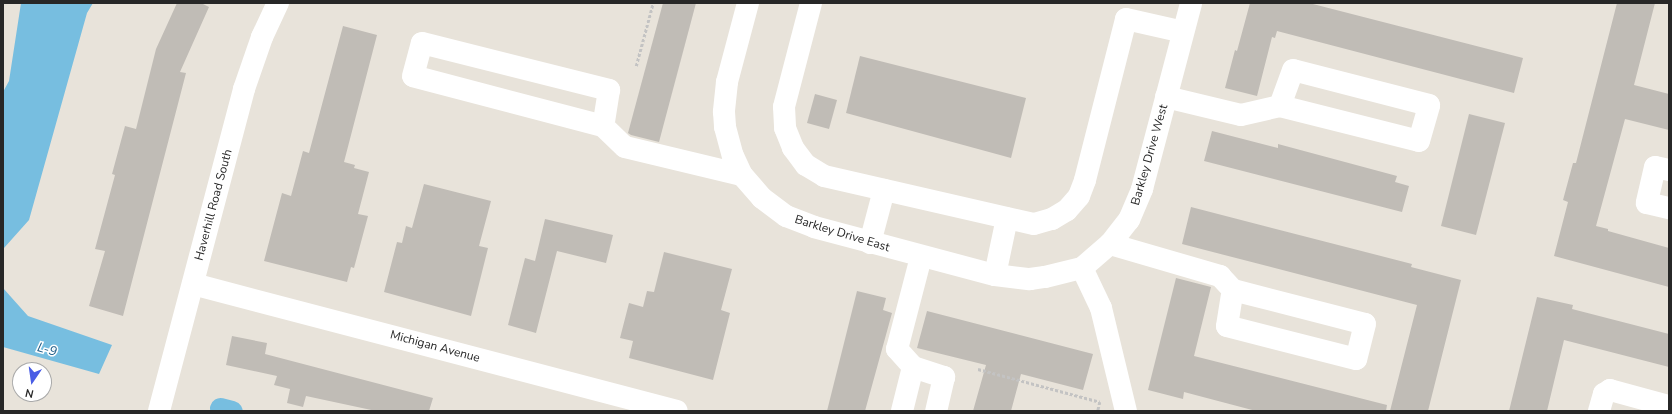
<!DOCTYPE html>
<html>
<head>
<meta charset="utf-8">
<style>
	body { margin:0 }
	#map { position:relative; width:1672px; height:414px; overflow:hidden; background:#e8e3da; font-family:"Nunito Sans",sans-serif }
	div>[style] { position:absolute }
	.water>* { inset:0; background:#77bee0 }
	.canal>* { height:21px; margin:-10.5px; padding:0 10.5px; transform-origin:10.5px; border-radius:10.5px; background:#77bee0 }
	.building>* { inset:0; background:#c0bcb6 }
	.path>* { height:2.5px; margin-top:-1.25px; transform-origin:0; background:repeating-linear-gradient(90deg,#c3c3c3 0 3px,transparent 0 5px) }
	.minor>* { height:22px; margin:-11px; padding:0 11px; transform-origin:11px; border-radius:11px; background:#fff }
	span { translate:-50% -50%; white-space:nowrap; text-align:center; line-height:1.15; -webkit-text-stroke:3px #fff; paint-order:stroke }
	.street-label { font-size:12px; color:#272727 }
	.water-label { font-size:13px; color:#1b5b87; font-style:italic }
	.frame { position:absolute; inset:0; border:4px solid #272727; pointer-events:none }
	.north { position:absolute; left:12px; top:362px; width:40px; height:40px; box-sizing:border-box; background:#fff; border:1px solid #a9a9a9; border-radius:50%; rotate:193deg; font-size:11px; font-weight:700; line-height:16px; text-align:center; color:#272727 }
	.north::after { content:''; display:block; margin:auto; width:14px; height:18px; background:#495de5; clip-path:polygon(50% 0,100% 100%,50% 72%,0 100%) }
</style>
</head>
<body>
<div id="map">
	<div class="water">
		<i style="clip-path:polygon(21px 3px,93px 3px,87px 13px,29px 220px,4px 248px,3px 258px,3px 92px,9px 81px)"></i>
		<i style="clip-path:polygon(3px 288px,28px 316px,112px 345px,99px 374px,3px 347px)"></i>
	</div>
	<div class="canal">
		<i style="left:220px;top:408px;width:12px;rotate:14deg"></i>
	</div>
	<div class="building">
		<i style="clip-path:polygon(177px 3px,201px 3px,209px 7px,180px 72px,186px 73px,123px 316px,89px 306px,105px 251px,95px 249px,115px 175px,112px 174px,125px 126px,136px 129px,156px 49px)"></i>
		<i style="clip-path:polygon(663px 3px,696px 3px,659px 142px,631px 135px,628px 133px)"></i>
		<i style="clip-path:polygon(1250px 3px,1309px 3px,1523px 58px,1514px 93px,1277px 31px,1275px 38px,1272px 37px,1257px 96px,1225px 88px,1235px 50px,1237px 51px)"></i>
		<i style="clip-path:polygon(1617px 3px,1655px 3px,1634px 85px,1669px 94px,1669px 130px,1625px 119px,1596px 226px,1608px 229px,1608px 231px,1669px 248px,1669px 287px,1554px 256px,1568px 202px,1563px 200px,1573px 163px,1576px 163px)"></i>
		<i style="clip-path:polygon(343px 26px,377px 35px,344px 162px,355px 165px,354px 168px,369px 172px,358px 214px,368px 216px,354px 268px,351px 267px,347px 282px,264px 261px,282px 193px,291px 196px,303px 151px,309px 153px)"></i>
		<i style="clip-path:polygon(860px 56px,1026px 98px,1011px 158px,846px 113px)"></i>
		<i style="clip-path:polygon(815px 94px,837px 100px,829px 129px,807px 123px)"></i>
		<i style="clip-path:polygon(1469px 114px,1505px 123px,1476px 235px,1441px 226px)"></i>
		<i style="clip-path:polygon(1212px 131px,1278px 148px,1278px 144px,1397px 176px,1395px 182px,1409px 186px,1402px 212px,1204px 161px)"></i>
		<i style="clip-path:polygon(424px 184px,491px 201px,479px 246px,488px 248px,471px 316px,384px 292px,397px 242px,402px 243px,406px 226px,412px 228px)"></i>
		<i style="clip-path:polygon(1191px 207px,1412px 264px,1411px 267px,1461px 280px,1428px 411px,1390px 411px,1417px 305px,1182px 244px)"></i>
		<i style="clip-path:polygon(545px 219px,613px 235px,606px 263px,557px 251px,536px 333px,508px 325px,525px 258px,535px 261px)"></i>
		<i style="clip-path:polygon(664px 252px,732px 269px,721px 310px,730px 313px,713px 380px,629px 358px,633px 341px,620px 338px,629px 303px,643px 307px,647px 291px,654px 292px)"></i>
		<i style="clip-path:polygon(1176px 278px,1211px 287px,1194px 356px,1387px 405px,1386px 411px,1256px 411px,1184px 392px,1183px 399px,1148px 390px)"></i>
		<i style="clip-path:polygon(857px 291px,886px 298px,883px 310px,892px 313px,865px 411px,827px 411px)"></i>
		<i style="clip-path:polygon(1537px 297px,1573px 305px,1572px 309px,1669px 334px,1669px 367px,1564px 340px,1547px 411px,1509px 411px)"></i>
		<i style="clip-path:polygon(927px 311px,1093px 354px,1083px 390px,1021px 374px,1011px 411px,973px 411px,986px 365px,917px 348px)"></i>
		<i style="clip-path:polygon(232px 336px,267px 343px,265px 354px,433px 398px,429px 411px,376px 411px,306px 396px,303px 407px,287px 403px,290px 389px,274px 385px,277px 376px,226px 365px)"></i>
	</div>
	<div class="path">
		<i style="left:636px;top:66px;width:65px;rotate:-74.9deg"></i>
		<i style="left:978px;top:369px;width:126px;rotate:15.1deg"></i>
		<i style="left:1100px;top:402px;width:9px;rotate:103deg"></i>
	</div>
	<div class="minor">
		<i style="left:748px;top:3px;width:82px;rotate:104.9deg"></i>
		<i style="left:727px;top:82px;width:30px;rotate:96deg"></i>
		<i style="left:724px;top:112px;width:15px;rotate:86deg"></i>
		<i style="left:725px;top:127px;width:30px;rotate:75deg"></i>
		<i style="left:733px;top:156px;width:21px;rotate:65deg"></i>
		<i style="left:742px;top:175px;width:30px;rotate:49deg"></i>
		<i style="left:762px;top:198px;width:30px;rotate:37deg"></i>
		<i style="left:786px;top:216px;width:30px;rotate:21deg"></i>
		<i style="left:814px;top:227px;width:187px;rotate:14.9deg"></i>
		<i style="left:995px;top:275px;width:35px;rotate:7deg"></i>
		<i style="left:1030px;top:279px;width:15px;rotate:-8deg"></i>
		<i style="left:1045px;top:277px;width:38px;rotate:-14deg"></i>
		<i style="left:1082px;top:268px;width:37px;rotate:-41deg"></i>
		<i style="left:1110px;top:244px;width:31px;rotate:-52deg"></i>
		<i style="left:1129px;top:220px;width:34px;rotate:-67deg"></i>
		<i style="left:1142px;top:189px;width:192px;rotate:-75.2deg"></i>
		<i style="left:811px;top:3px;width:107px;rotate:104.6deg"></i>
		<i style="left:784px;top:107px;width:21px;rotate:87deg"></i>
		<i style="left:785px;top:128px;width:22px;rotate:68deg"></i>
		<i style="left:793px;top:148px;width:21px;rotate:53deg"></i>
		<i style="left:806px;top:165px;width:21px;rotate:31deg"></i>
		<i style="left:824px;top:176px;width:215px;rotate:12.9deg"></i>
		<i style="left:1034px;top:224px;width:19px;rotate:-16deg"></i>
		<i style="left:1052px;top:219px;width:17px;rotate:-31deg"></i>
		<i style="left:1067px;top:210px;width:18px;rotate:-49deg"></i>
		<i style="left:1079px;top:196px;width:17px;rotate:-69deg"></i>
		<i style="left:1085px;top:180px;width:166px;rotate:-75.7deg"></i>
		<i style="left:1126px;top:19px;width:58px;rotate:12.8deg"></i>
		<i style="left:1166px;top:97px;width:77px;rotate:13.5deg"></i>
		<i style="left:1241px;top:115px;width:40px;rotate:-13deg"></i>
		<i style="left:1280px;top:106px;width:143px;rotate:14.1deg"></i>
		<i style="left:1419px;top:141px;width:37px;rotate:-74deg"></i>
		<i style="left:1429px;top:105px;width:140px;rotate:-165.6deg"></i>
		<i style="left:1293px;top:70px;width:38px;rotate:110deg"></i>
		<i style="left:603px;top:126px;width:196px;rotate:-165.3deg"></i>
		<i style="left:413px;top:76px;width:34px;rotate:-75deg"></i>
		<i style="left:422px;top:43px;width:193px;rotate:14.1deg"></i>
		<i style="left:609px;top:90px;width:36px;rotate:99deg"></i>
		<i style="left:603px;top:126px;width:30px;rotate:44deg"></i>
		<i style="left:625px;top:147px;width:120px;rotate:13.5deg"></i>
		<i style="left:1669px;top:170px;width:14px;rotate:-168deg"></i>
		<i style="left:1655px;top:167px;width:37px;rotate:103deg"></i>
		<i style="left:1647px;top:203px;width:23px;rotate:13deg"></i>
		<i style="left:870px;top:243px;width:55px;rotate:-75.2deg"></i>
		<i style="left:1110px;top:244px;width:115px;rotate:16.2deg"></i>
		<i style="left:1220px;top:276px;width:19px;rotate:47deg"></i>
		<i style="left:1233px;top:290px;width:136px;rotate:14.4deg"></i>
		<i style="left:1365px;top:324px;width:36px;rotate:104deg"></i>
		<i style="left:1356px;top:359px;width:133px;rotate:-165.7deg"></i>
		<i style="left:1227px;top:326px;width:36px;rotate:-81deg"></i>
		<i style="left:921px;top:257px;width:95px;rotate:104.6deg"></i>
		<i style="left:897px;top:349px;width:24px;rotate:48deg"></i>
		<i style="left:913px;top:367px;width:33px;rotate:18deg"></i>
		<i style="left:944px;top:377px;width:35px;rotate:103deg"></i>
		<i style="left:1082px;top:268px;width:44px;rotate:64.6deg"></i>
		<i style="left:1101px;top:308px;width:106px;rotate:76.4deg"></i>
		<i style="left:995px;top:275px;width:58px;rotate:-78.1deg"></i>
		<i style="left:193px;top:284px;width:500px;rotate:14.7deg"></i>
		<i style="left:159px;top:411px;width:333px;rotate:-75.2deg"></i>
		<i style="left:244px;top:89px;width:55px;rotate:-70.9deg"></i>
		<i style="left:262px;top:37px;width:38px;rotate:-65deg"></i>
		<i style="left:902px;top:411px;width:45px;rotate:-76deg"></i>
		<i style="left:1599px;top:411px;width:18px;rotate:-74deg"></i>
		<i style="left:1604px;top:394px;width:7px;rotate:-34deg"></i>
		<i style="left:1610px;top:390px;width:61px;rotate:15.2deg"></i>
	</div>
	<div class="street-label">
		<span style="left:1150px;top:155px;rotate:-74deg">Barkley Drive West</span>
		<span style="left:214px;top:205px;rotate:-75deg">Haverhill Road South</span>
		<span style="left:842px;top:234px;rotate:17deg">Barkley Drive East</span>
		<span style="left:435px;top:347px;rotate:15deg">Michigan Avenue</span>
	</div>
	<div class="water-label">
		<span style="left:47px;top:350px;rotate:16deg">L-9</span>
	</div>
	<div class="frame"></div>
	<div class="north">N</div>
</div>
</body>
</html>
